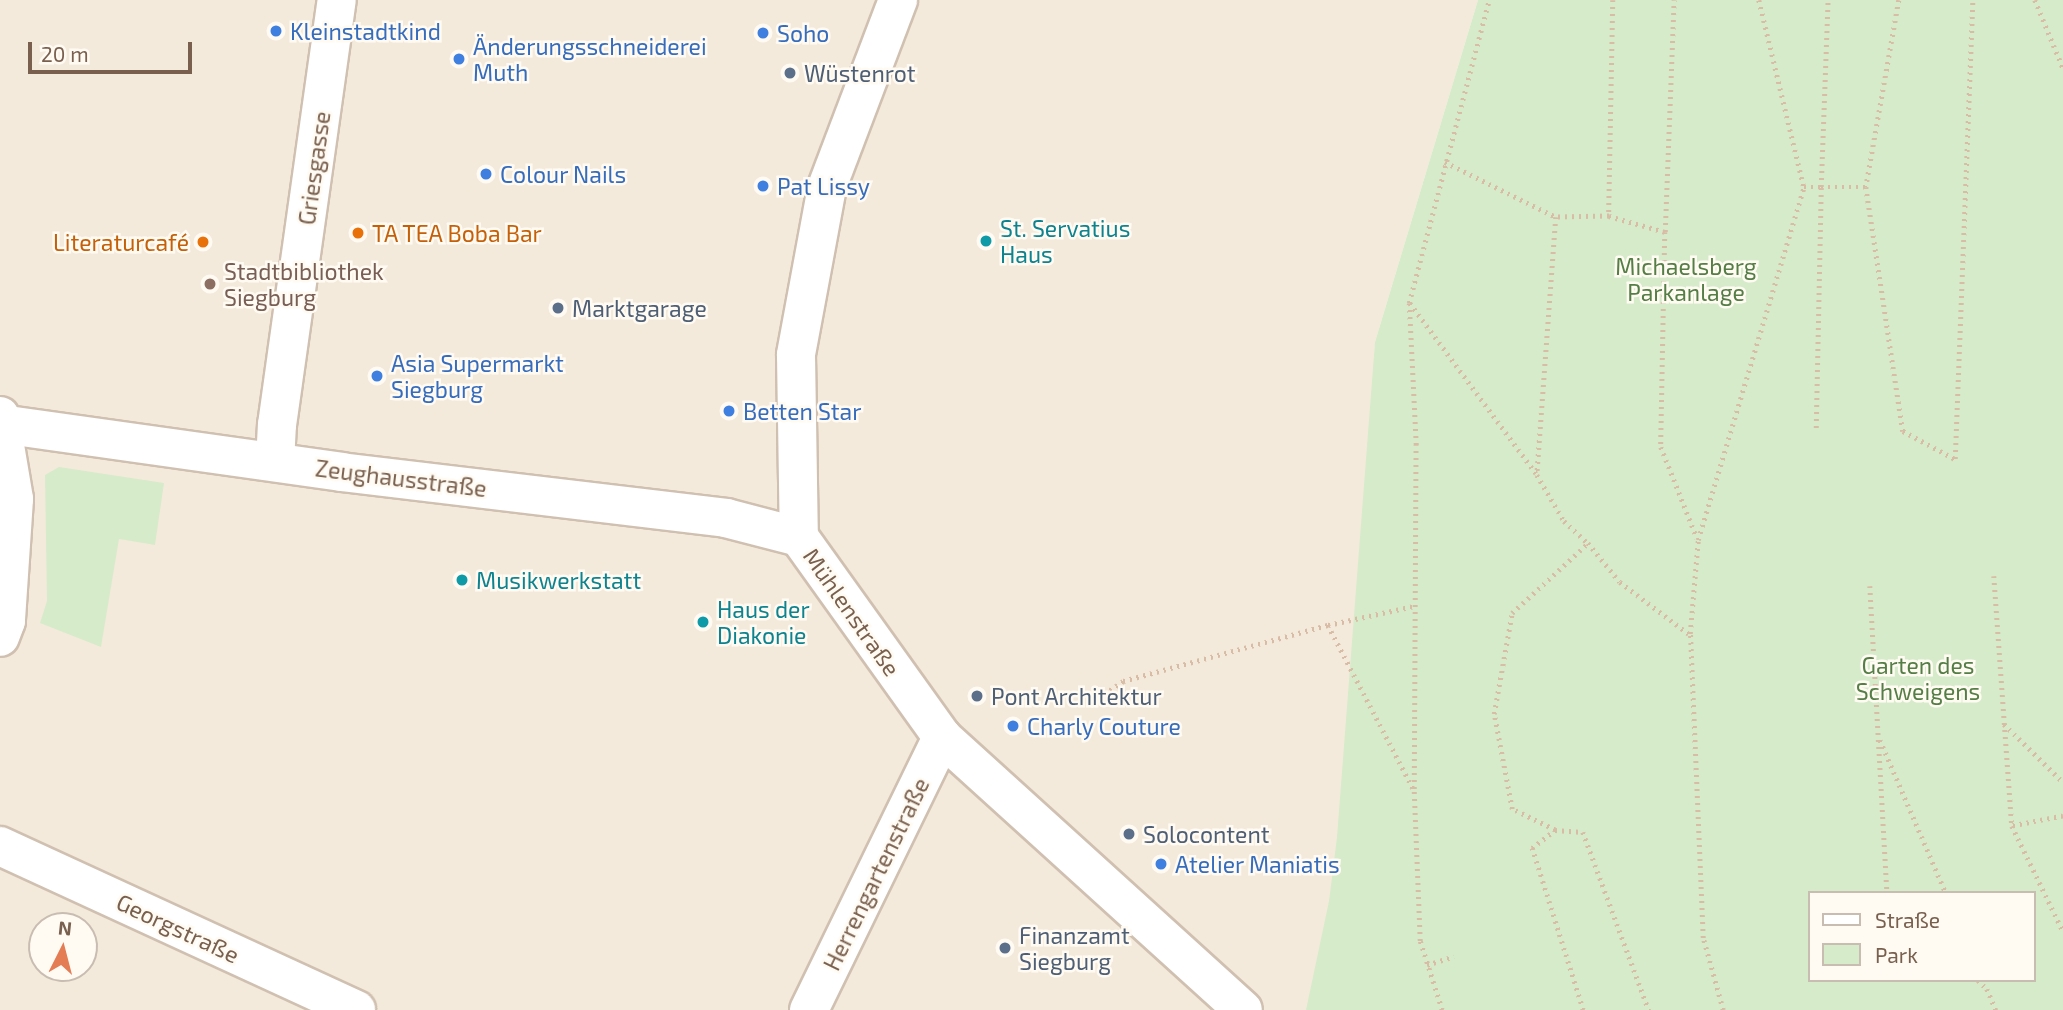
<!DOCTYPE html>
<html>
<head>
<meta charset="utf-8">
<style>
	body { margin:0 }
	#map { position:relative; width:2063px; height:1010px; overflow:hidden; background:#fdf7ec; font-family:"Exo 2",sans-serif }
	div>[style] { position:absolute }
	.residential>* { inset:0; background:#f4eadb }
	.green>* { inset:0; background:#d6ebca }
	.path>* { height:4.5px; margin-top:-2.25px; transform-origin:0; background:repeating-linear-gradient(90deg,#d8bca6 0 2px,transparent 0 7px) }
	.roads { filter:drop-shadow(2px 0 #d0c0b1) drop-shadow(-2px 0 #d0c0b1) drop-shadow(0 2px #d0c0b1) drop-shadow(0 -2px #d0c0b1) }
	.pedestrian>* { height:38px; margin:-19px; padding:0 19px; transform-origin:19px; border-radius:19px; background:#fff }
	.minor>* { height:38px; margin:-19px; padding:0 19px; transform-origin:19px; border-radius:19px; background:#fff }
	.dots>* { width:19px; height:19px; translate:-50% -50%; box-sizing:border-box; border:4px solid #fffbf3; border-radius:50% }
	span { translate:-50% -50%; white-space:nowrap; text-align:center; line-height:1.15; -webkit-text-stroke:5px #fffbf3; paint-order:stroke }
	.shop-label { font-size:23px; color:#366cbe }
	.left { translate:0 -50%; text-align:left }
	.service-label { font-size:23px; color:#4e5e75 }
	.street-label { font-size:23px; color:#795f4e }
	.culture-label { font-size:23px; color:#0d838f }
	.food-label { font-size:23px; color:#c56008 }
	.right { translate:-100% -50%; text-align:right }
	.park-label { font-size:23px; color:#547e45 }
	.education-label { font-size:23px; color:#785e54 }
	.legend { position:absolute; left:1808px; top:891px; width:228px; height:91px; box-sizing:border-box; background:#fffbf3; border:2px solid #c9bdb1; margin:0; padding:9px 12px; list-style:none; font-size:21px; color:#795f4e }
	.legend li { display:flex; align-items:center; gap:14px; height:35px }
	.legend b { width:35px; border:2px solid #c9bdb1 }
	.north { position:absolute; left:28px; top:912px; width:70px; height:70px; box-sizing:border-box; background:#fffbf3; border:2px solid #c9bdb1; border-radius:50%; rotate:6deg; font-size:19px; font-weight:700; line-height:28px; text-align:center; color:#795f4e }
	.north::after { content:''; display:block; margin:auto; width:24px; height:32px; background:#e47c54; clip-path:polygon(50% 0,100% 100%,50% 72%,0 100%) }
	.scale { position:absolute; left:28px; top:42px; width:164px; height:32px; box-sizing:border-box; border:4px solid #795f4e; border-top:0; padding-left:9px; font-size:21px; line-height:24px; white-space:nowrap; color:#795f4e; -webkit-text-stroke:5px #fffbf3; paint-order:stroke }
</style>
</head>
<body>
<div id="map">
	<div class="residential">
		<i style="clip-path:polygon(evenodd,0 0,1478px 0,1375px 342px,1350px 1010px,0 1010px,0 0,42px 926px,84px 926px,84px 968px,42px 968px,42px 926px)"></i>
	</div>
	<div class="green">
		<i style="clip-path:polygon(evenodd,1478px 0,2063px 0,2063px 1010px,1306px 1010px,1329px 901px,1337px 837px,1375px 342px,1478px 0,1809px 893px,2033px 893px,2033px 980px,1809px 980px,1809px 893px)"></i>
		<i style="clip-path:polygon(59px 467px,164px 483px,155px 545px,119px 539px,101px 647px,40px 623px,47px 601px,45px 475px)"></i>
	</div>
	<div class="path">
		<i style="left:1613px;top:0;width:216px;rotate:91.1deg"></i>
		<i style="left:1609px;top:216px;width:58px;rotate:15.9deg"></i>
		<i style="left:1665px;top:232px;width:215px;rotate:91.1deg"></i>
		<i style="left:1661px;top:447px;width:98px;rotate:68.4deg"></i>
		<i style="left:1759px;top:0;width:192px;rotate:76.5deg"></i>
		<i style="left:1804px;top:187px;width:17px"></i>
		<i style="left:1821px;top:187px;width:187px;rotate:-87.9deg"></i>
		<i style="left:1899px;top:0;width:190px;rotate:100deg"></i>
		<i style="left:1866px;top:187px;width:247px;rotate:81.4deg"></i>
		<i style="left:1903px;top:431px;width:59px;rotate:28.3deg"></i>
		<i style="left:1955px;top:459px;width:459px;rotate:-87.8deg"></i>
		<i style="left:2035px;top:0;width:74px;rotate:67.6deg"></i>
		<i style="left:1445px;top:162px;width:124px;rotate:26.4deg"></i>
		<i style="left:1609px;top:216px;width:53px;rotate:178.9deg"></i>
		<i style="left:1556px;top:217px;width:259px;rotate:94.2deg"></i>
		<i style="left:1537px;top:475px;width:53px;rotate:59.6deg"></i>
		<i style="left:1564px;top:521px;width:33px;rotate:43deg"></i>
		<i style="left:1588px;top:543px;width:50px;rotate:50.6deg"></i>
		<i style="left:1620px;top:582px;width:86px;rotate:37deg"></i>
		<i style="left:1665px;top:232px;width:232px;rotate:-87.8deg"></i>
		<i style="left:1410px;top:303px;width:212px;rotate:53.5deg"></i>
		<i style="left:1816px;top:428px;width:241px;rotate:-88.8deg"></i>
		<i style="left:1821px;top:187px;width:45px"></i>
		<i style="left:1994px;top:576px;width:251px;rotate:85.9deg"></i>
		<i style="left:1870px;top:586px;width:307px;rotate:86.8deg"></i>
		<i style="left:1328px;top:625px;width:88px;rotate:-12.5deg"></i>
		<i style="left:1104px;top:694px;width:23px;rotate:-34deg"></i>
		<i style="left:1123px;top:681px;width:213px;rotate:-15.3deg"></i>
		<i style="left:1328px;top:625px;width:184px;rotate:62.5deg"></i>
		<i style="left:2004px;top:724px;width:83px;rotate:44.5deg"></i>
		<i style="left:1880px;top:740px;width:167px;rotate:66.7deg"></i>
		<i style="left:2063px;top:816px;width:52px;rotate:168.9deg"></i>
		<i style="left:2012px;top:826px;width:117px;rotate:64.1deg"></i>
		<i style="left:1555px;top:830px;width:48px;rotate:-154deg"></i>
		<i style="left:1512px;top:809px;width:97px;rotate:-100.7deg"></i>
		<i style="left:1494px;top:714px;width:103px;rotate:-79.9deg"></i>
		<i style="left:1512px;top:613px;width:103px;rotate:-42.6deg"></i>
		<i style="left:1427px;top:965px;width:28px;rotate:-18deg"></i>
		<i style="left:1978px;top:980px;width:13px;rotate:45deg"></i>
		<i style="left:1987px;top:989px;width:23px;rotate:67deg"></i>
		<i style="left:1442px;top:1010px;width:72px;rotate:-107.7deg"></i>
		<i style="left:1420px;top:941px;width:152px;rotate:-92.3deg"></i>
		<i style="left:1414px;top:789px;width:344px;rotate:-89.7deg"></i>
		<i style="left:1416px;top:445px;width:142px;rotate:-92.8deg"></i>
		<i style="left:1409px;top:303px;width:313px;rotate:-75.2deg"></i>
		<i style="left:1583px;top:1010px;width:170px;rotate:-107.5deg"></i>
		<i style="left:1532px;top:848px;width:29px;rotate:-38deg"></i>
		<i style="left:1555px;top:830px;width:28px;rotate:4deg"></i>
		<i style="left:1583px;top:832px;width:190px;rotate:69.7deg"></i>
		<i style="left:1723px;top:1010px;width:75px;rotate:-105.5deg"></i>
		<i style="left:1703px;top:938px;width:304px;rotate:-92.4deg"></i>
		<i style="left:1690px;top:634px;width:94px;rotate:-85.1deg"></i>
		<i style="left:1698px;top:540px;width:369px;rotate:-73.3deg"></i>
	</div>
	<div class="roads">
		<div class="pedestrian">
			<i style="left:275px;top:462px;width:37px;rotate:-87deg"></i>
			<i style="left:277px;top:425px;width:429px;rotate:-82deg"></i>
		</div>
		<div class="minor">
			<i style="left:898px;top:0;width:200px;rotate:110.8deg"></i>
			<i style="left:827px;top:187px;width:171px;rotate:100.5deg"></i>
			<i style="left:796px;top:355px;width:182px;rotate:89.1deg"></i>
			<i style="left:799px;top:537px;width:246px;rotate:54.4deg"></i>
			<i style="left:942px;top:737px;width:406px;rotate:42.2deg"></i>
			<i style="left:0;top:416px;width:84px;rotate:80.4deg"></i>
			<i style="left:14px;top:499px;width:122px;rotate:93.8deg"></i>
			<i style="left:6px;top:621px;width:17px;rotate:111deg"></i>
			<i style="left:1px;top:424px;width:343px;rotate:8deg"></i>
			<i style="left:341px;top:472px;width:388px;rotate:6.8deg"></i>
			<i style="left:726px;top:518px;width:75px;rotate:14.6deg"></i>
			<i style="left:0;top:846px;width:392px;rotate:24.7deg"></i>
			<i style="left:809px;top:1010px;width:304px;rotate:-64deg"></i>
		</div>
	</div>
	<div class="dots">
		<i style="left:276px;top:31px;background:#3f7fe0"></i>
		<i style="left:763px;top:33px;background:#3f7fe0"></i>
		<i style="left:459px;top:59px;background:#3f7fe0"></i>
		<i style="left:790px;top:73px;background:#5c6f8a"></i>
		<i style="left:486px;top:174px;background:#3f7fe0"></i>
		<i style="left:763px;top:186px;background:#3f7fe0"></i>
		<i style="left:358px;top:233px;background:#e8710a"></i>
		<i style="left:986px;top:241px;background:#0f9aa8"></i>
		<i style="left:203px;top:242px;background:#e8710a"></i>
		<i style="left:210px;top:284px;background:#8d6e63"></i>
		<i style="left:558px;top:308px;background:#5c6f8a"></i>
		<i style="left:377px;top:376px;background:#3f7fe0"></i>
		<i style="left:729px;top:411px;background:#3f7fe0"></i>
		<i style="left:462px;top:580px;background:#0f9aa8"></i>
		<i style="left:703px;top:622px;background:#0f9aa8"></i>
		<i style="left:977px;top:696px;background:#5c6f8a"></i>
		<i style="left:1013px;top:726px;background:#3f7fe0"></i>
		<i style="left:1129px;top:834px;background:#5c6f8a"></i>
		<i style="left:1161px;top:864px;background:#3f7fe0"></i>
		<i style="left:1005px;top:948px;background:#5c6f8a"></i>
	</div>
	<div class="shop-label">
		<span class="left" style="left:290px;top:31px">Kleinstadtkind</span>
		<span class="left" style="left:777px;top:33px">Soho</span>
		<span class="left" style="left:473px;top:59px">Änderungsschneiderei<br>Muth</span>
		<span class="left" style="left:500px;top:174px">Colour Nails</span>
		<span class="left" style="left:777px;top:186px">Pat Lissy</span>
		<span class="left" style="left:391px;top:376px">Asia Supermarkt<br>Siegburg</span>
		<span class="left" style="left:743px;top:411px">Betten Star</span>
		<span class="left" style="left:1027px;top:726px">Charly Couture</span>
		<span class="left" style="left:1175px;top:864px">Atelier Maniatis</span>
	</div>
	<div class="service-label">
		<span class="left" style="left:804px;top:73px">Wüstenrot</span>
		<span class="left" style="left:572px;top:308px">Marktgarage</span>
		<span class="left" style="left:991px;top:696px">Pont Architektur</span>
		<span class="left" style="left:1143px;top:834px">Solocontent</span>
		<span class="left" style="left:1019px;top:948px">Finanzamt<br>Siegburg</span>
	</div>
	<div class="street-label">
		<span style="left:314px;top:168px;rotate:-82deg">Griesgasse</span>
		<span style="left:401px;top:478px;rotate:7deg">Zeughausstraße</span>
		<span style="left:852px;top:612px;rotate:55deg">Mühlenstraße</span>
		<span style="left:876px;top:874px;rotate:-64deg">Herrengartenstraße</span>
		<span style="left:178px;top:928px;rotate:25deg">Georgstraße</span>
	</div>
	<div class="culture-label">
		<span class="left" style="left:1000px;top:241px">St. Servatius<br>Haus</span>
		<span class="left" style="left:476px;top:580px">Musikwerkstatt</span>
		<span class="left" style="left:717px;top:622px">Haus der<br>Diakonie</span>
	</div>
	<div class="food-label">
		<span class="left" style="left:372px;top:233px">TA TEA Boba Bar</span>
		<span class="right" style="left:189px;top:242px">Literaturcafé</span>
	</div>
	<div class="park-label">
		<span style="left:1686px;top:279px">Michaelsberg<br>Parkanlage</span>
		<span style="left:1918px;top:678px">Garten des<br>Schweigens</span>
	</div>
	<div class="education-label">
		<span class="left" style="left:224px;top:284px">Stadtbibliothek<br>Siegburg</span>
	</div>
	<ul class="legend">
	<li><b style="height:9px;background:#fff"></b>Straße</li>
	<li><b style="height:19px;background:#d6ebca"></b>Park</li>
	</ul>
	<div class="north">N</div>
	<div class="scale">20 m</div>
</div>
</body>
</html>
